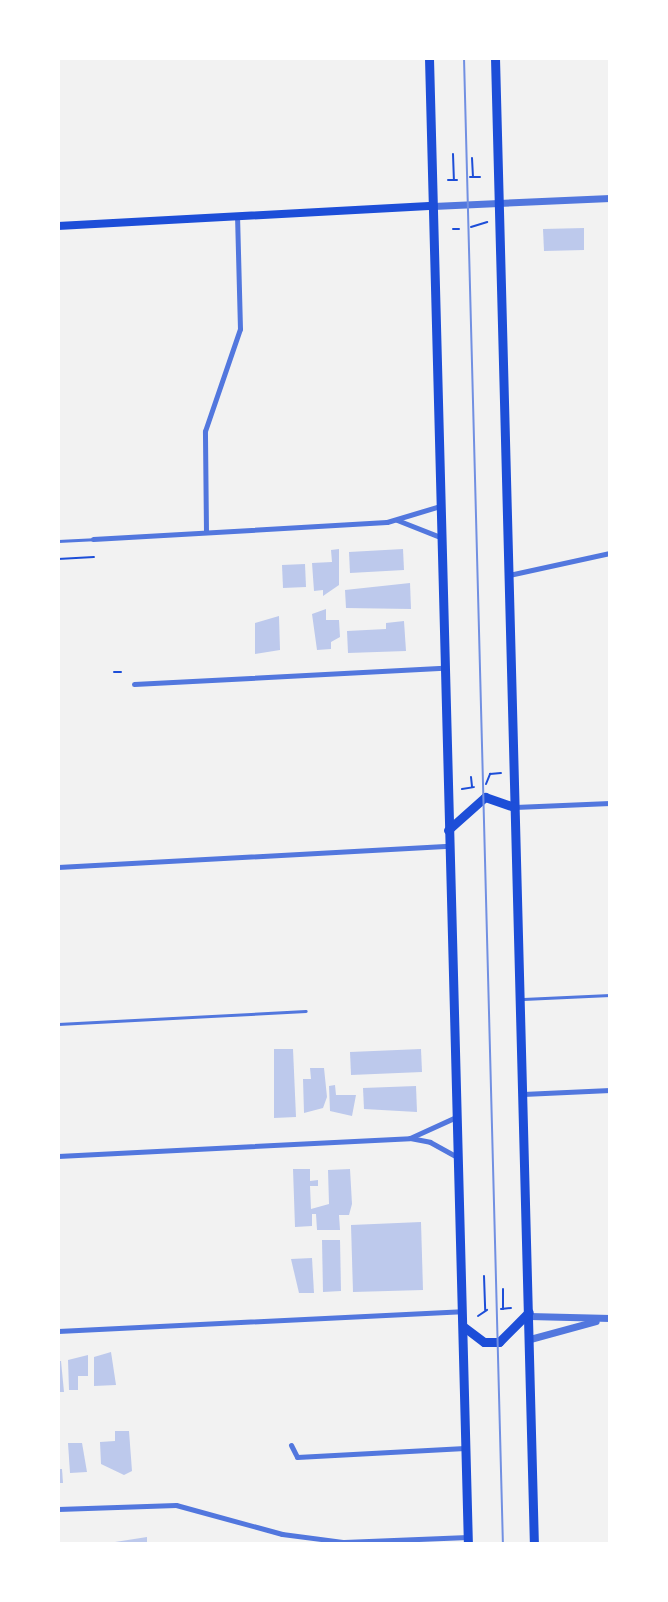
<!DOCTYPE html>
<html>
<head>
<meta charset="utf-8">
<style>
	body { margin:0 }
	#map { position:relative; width:668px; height:1602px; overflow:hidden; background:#f2f2f2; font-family:"DM Sans",sans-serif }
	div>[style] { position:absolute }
	.building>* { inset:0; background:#bdc9ec }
	.path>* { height:2px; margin:-1px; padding:0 1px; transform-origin:1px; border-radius:1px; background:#1d4ed8 }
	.service>* { height:3px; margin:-1.5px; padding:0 1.5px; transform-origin:1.5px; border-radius:1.5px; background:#5277de }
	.minor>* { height:5px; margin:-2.5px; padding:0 2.5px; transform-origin:2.5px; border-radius:2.5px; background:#5277de }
	.tertiary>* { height:7px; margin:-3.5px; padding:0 3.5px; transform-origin:3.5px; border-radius:3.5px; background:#5277de }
	.secondary>* { height:8px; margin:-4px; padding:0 4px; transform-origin:4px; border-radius:4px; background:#1d4ed8 }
	.trunk>* { height:9px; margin:-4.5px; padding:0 4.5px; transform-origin:4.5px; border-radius:4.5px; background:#1d4ed8 }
	.tram>* { height:2px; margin:-1px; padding:0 1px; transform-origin:1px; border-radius:1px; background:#7290e2 }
	span { translate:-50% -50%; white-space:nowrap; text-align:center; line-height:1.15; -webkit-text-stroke:7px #fff; paint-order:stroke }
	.frame { position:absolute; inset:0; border:60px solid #fff; pointer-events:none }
</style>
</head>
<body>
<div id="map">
	<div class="building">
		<i style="clip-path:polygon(584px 228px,584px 250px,544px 251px,543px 229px)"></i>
		<i style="clip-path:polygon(339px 549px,339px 585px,323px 596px,323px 590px,314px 591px,312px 563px,332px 562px,331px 550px)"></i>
		<i style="clip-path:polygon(403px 549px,404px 570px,350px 573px,349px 552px)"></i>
		<i style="clip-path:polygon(305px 564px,306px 587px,283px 588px,282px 565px)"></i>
		<i style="clip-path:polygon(410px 583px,411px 609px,346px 608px,345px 590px)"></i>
		<i style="clip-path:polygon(326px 609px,326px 620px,339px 620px,340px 637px,331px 642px,331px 649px,317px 650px,312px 614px)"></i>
		<i style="clip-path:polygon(279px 616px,280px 650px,255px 654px,255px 623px)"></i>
		<i style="clip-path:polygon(404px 621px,406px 651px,348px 653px,347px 631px,386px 629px,386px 623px)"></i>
		<i style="clip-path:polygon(274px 1049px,293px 1049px,296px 1117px,274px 1118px)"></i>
		<i style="clip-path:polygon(421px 1049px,422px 1072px,351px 1075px,350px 1052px)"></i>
		<i style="clip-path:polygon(310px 1068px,324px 1068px,327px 1097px,323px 1108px,304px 1113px,303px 1079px,311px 1079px)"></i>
		<i style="clip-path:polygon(335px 1085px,336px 1095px,356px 1095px,352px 1116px,330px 1111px,329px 1086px)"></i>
		<i style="clip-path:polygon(416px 1086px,417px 1112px,364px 1109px,363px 1088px)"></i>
		<i style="clip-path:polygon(293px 1169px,310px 1169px,310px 1181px,318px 1180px,318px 1186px,310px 1186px,311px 1209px,329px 1204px,328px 1170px,350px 1169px,352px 1204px,349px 1215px,339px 1215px,340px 1230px,317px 1230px,316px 1214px,312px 1214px,312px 1226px,295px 1227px)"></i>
		<i style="clip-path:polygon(421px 1222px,423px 1290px,353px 1292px,351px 1225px)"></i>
		<i style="clip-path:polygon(322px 1240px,340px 1240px,341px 1291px,323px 1292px)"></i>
		<i style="clip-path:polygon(312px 1258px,314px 1293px,299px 1293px,291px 1259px)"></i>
		<i style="clip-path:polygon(111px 1352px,116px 1385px,94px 1386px,94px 1357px)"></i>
		<i style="clip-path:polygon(88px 1355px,88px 1376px,78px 1376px,78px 1390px,69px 1390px,68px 1360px)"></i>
		<i style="clip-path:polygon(58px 1361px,61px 1361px,64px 1392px,58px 1392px)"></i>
		<i style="clip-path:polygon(115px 1431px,129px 1431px,132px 1471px,124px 1475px,101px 1464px,100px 1442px,115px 1441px)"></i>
		<i style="clip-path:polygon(68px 1443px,82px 1443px,87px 1472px,70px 1473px)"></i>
		<i style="clip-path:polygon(58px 1469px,62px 1469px,63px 1483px,58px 1483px)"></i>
		<i style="clip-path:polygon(147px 1537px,147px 1544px,116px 1544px,115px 1542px)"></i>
	</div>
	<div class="path">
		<i style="left:453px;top:154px;width:26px;rotate:88deg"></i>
		<i style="left:472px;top:158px;width:19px;rotate:87deg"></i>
		<i style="left:470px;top:177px;width:10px"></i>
		<i style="left:448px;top:180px;width:9px"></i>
		<i style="left:471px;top:227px;width:17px;rotate:-17deg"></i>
		<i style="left:453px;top:229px;width:6px"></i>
		<i style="left:58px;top:559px;width:36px;rotate:-3deg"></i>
		<i style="left:114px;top:672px;width:7px"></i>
		<i style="left:471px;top:777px;width:10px;rotate:84deg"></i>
		<i style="left:486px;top:784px;width:11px;rotate:-68deg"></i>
		<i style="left:490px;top:774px;width:11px;rotate:-5deg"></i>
		<i style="left:462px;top:789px;width:12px;rotate:-9deg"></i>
		<i style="left:484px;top:1276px;width:34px;rotate:88deg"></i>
		<i style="left:503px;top:1289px;width:20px;rotate:90deg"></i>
		<i style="left:501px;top:1309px;width:10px;rotate:-6deg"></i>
		<i style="left:478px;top:1316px;width:11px;rotate:-34deg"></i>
	</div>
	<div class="service">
		<i style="left:58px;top:541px;width:35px;rotate:-3deg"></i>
		<i style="left:523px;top:999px;width:87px;rotate:-2.6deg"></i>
		<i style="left:58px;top:1024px;width:248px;rotate:-3deg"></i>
	</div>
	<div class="minor">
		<i style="left:397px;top:520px;width:46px;rotate:21.6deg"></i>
		<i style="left:206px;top:532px;width:101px;rotate:-90.6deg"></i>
		<i style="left:205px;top:431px;width:108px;rotate:-71.1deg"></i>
		<i style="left:240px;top:329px;width:113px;rotate:-91.5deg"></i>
		<i style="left:93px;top:539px;width:294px;rotate:-3.3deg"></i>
		<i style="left:387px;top:522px;width:55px;rotate:-16.8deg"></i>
		<i style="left:509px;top:575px;width:103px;rotate:-12.3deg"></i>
		<i style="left:134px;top:684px;width:310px;rotate:-3deg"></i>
		<i style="left:515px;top:807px;width:95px;rotate:-2.4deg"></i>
		<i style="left:58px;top:867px;width:392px;rotate:-3.1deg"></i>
		<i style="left:523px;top:1094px;width:87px;rotate:-2.6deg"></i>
		<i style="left:410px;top:1138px;width:51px;rotate:-24.5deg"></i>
		<i style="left:58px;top:1156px;width:352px;rotate:-2.9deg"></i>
		<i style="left:410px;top:1138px;width:20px;rotate:11deg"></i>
		<i style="left:430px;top:1142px;width:31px;rotate:29deg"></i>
		<i style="left:58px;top:1331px;width:404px;rotate:-2.8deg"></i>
		<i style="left:291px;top:1445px;width:13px;rotate:63deg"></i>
		<i style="left:297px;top:1457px;width:168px;rotate:-3.1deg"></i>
		<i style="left:58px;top:1509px;width:118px;rotate:-1.9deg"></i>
		<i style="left:176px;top:1505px;width:110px;rotate:15.3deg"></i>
		<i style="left:282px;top:1534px;width:63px;rotate:7.4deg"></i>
		<i style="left:344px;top:1542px;width:124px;rotate:-2.3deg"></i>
	</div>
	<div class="tertiary">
		<i style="left:433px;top:206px;width:177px;rotate:-2.6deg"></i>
		<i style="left:529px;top:1316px;width:81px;rotate:1.4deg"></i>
		<i style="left:530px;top:1339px;width:68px;rotate:-15.3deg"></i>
	</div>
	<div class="secondary">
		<i style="left:58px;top:226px;width:376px;rotate:-3.1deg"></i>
	</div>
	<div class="trunk">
		<i style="left:429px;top:58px;width:1487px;rotate:88.5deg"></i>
		<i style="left:495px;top:58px;width:1487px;rotate:88.5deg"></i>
		<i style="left:448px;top:830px;width:50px;rotate:-41.7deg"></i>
		<i style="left:485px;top:797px;width:31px;rotate:19deg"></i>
		<i style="left:464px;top:1327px;width:25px;rotate:37deg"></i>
		<i style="left:484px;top:1342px;width:15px"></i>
		<i style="left:499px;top:1342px;width:42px;rotate:-45deg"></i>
	</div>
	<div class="tram">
		<i style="left:464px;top:58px;width:1487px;rotate:88.5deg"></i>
	</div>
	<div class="frame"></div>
</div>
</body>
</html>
